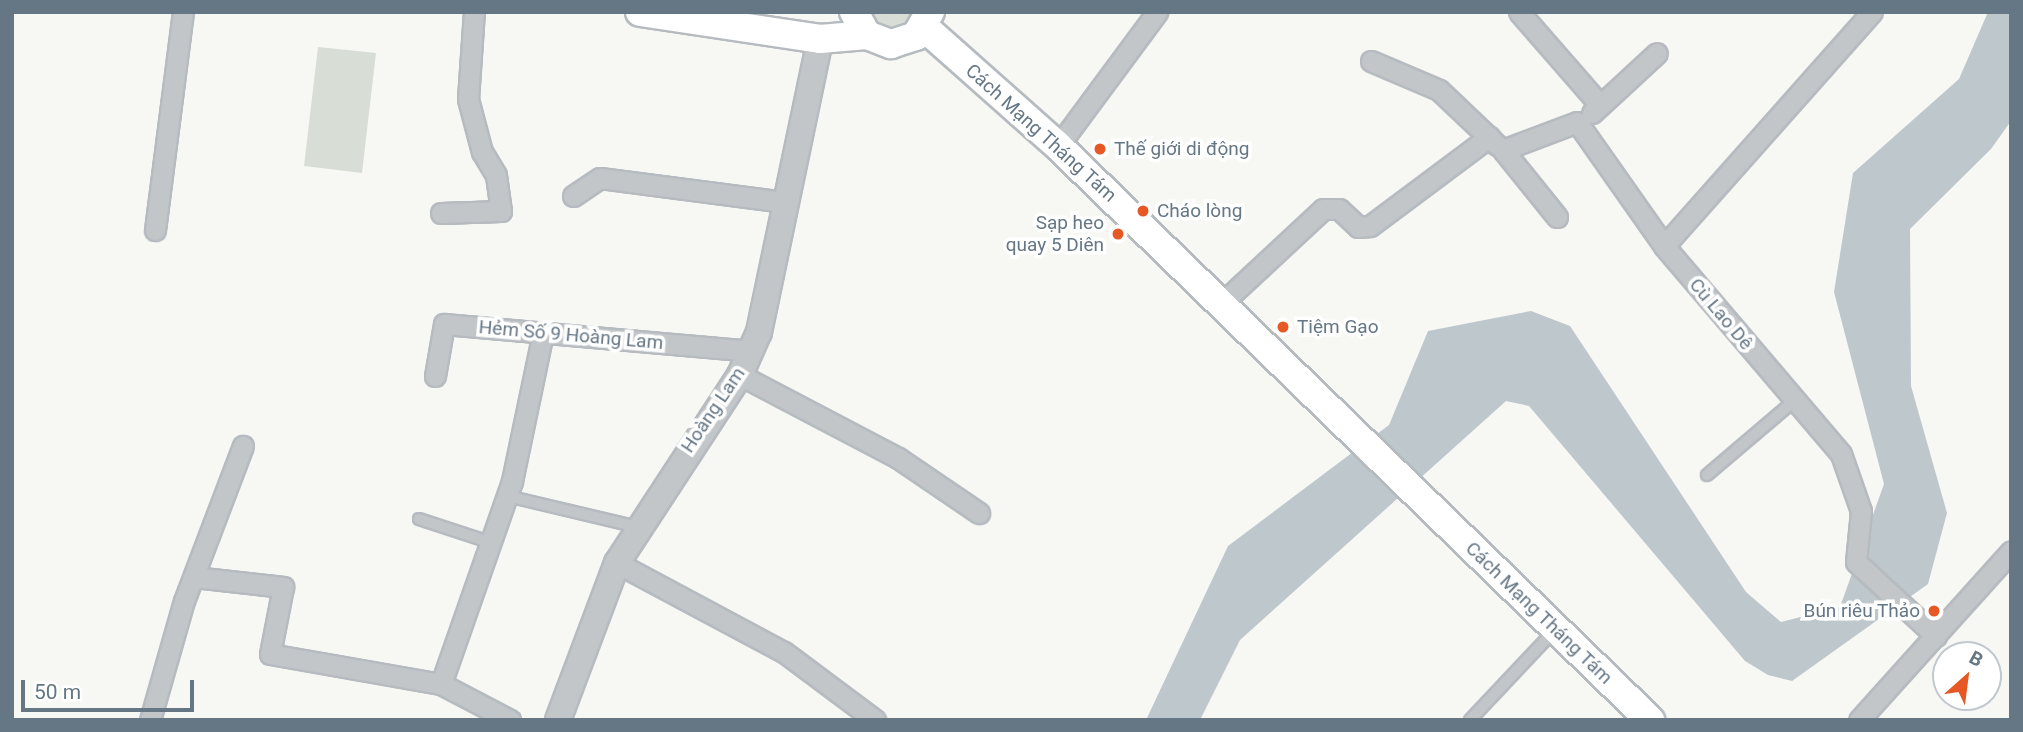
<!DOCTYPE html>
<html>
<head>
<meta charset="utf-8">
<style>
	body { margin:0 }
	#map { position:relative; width:2023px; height:732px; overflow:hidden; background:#f7f7f4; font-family:Roboto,sans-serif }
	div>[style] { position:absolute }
	.green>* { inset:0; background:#d8ded5 }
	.water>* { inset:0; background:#bdc7cc }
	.roads { filter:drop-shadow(2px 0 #b6bbc0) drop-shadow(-2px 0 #b6bbc0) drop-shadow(0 2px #b6bbc0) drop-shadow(0 -2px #b6bbc0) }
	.service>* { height:10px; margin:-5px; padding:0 5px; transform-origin:5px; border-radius:5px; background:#c2c6c9 }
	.minor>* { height:19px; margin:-9.5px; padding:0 9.5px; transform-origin:9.5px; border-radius:9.5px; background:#c2c6c9 }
	.tertiary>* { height:24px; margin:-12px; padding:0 12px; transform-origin:12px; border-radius:12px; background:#c2c6c9 }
	.secondary>* { height:28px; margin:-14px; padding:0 14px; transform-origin:14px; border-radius:14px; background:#fff }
	.dots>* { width:19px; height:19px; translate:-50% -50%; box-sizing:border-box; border:4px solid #fff; border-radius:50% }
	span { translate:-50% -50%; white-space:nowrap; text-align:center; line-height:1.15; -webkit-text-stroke:7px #fff; paint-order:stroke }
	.street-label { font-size:19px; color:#657685 }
	.poi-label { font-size:19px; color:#657685 }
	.left { translate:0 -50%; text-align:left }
	.right { translate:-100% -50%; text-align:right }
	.frame { position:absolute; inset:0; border:14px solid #657685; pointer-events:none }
	.north { position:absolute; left:1932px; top:641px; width:70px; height:70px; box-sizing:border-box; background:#fff; border:2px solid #c1c8ce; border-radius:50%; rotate:28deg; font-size:19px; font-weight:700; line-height:28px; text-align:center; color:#657685 }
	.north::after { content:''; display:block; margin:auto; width:24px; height:32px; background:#e65925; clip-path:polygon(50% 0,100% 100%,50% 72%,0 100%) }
	.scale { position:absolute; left:21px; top:680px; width:173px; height:32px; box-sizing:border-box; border:4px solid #657685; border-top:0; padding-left:9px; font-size:21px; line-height:24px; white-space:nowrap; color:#657685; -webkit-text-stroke:5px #fff; paint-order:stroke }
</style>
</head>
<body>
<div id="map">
	<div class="green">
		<i style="clip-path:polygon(864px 12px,918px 12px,914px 22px,888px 34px)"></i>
		<i style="clip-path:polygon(318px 47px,376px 53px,362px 173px,304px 166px)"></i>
	</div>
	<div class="water">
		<i style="clip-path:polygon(1988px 12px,2011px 12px,2011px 121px,1991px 149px,1910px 229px,1911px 386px,1947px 513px,1928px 584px,1792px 681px,1768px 675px,1745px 661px,1529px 406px,1506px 401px,1240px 640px,1200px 720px,1146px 720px,1228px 546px,1389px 425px,1428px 331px,1531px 311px,1570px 326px,1746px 592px,1781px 622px,1840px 607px,1884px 484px,1834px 292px,1853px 173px,1959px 79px)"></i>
	</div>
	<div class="roads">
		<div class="service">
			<i style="left:1707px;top:475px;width:116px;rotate:-40.4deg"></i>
			<i style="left:507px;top:496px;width:135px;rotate:13.3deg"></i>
			<i style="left:419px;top:519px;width:77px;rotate:18.2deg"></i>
			<i style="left:1470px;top:720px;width:122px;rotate:-46.7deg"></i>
		</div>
		<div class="minor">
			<i style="left:1519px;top:12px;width:123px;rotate:48.9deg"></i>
			<i style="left:1371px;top:61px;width:74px;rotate:23.1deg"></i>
			<i style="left:1439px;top:90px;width:80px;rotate:43.5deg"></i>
			<i style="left:1592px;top:113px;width:88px;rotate:-42.7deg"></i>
			<i style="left:1058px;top:146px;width:167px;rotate:-53.5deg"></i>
			<i style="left:573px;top:196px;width:32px;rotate:-34deg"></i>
			<i style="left:600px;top:178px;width:188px;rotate:7.4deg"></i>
			<i style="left:441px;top:213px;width:60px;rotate:-1.9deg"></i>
			<i style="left:501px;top:211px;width:36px;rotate:-98deg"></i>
			<i style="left:496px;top:175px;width:27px;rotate:-121deg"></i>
			<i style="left:482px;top:152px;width:55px;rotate:-104.8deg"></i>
			<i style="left:468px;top:99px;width:87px;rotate:-86.1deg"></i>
			<i style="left:1557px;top:217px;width:86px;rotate:-128.9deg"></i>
			<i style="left:1503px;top:150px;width:79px;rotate:-20.7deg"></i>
			<i style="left:1577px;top:122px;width:151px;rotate:54.9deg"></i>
			<i style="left:1664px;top:246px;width:273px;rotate:49.6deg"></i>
			<i style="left:1841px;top:454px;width:60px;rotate:70.7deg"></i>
			<i style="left:1861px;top:511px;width:51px;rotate:95.6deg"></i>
			<i style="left:1856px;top:562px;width:109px;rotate:42.8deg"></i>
			<i style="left:155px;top:230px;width:220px;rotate:-82.7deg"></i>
			<i style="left:1664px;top:246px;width:313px;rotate:-48.4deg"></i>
			<i style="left:1222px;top:303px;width:138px;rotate:-42.9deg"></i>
			<i style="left:1323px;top:209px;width:16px"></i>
			<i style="left:1339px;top:209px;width:26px;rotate:43deg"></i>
			<i style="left:1358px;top:227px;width:12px;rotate:-5deg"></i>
			<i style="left:1370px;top:226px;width:149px;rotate:-36.8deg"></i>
			<i style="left:740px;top:375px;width:178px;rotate:27.7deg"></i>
			<i style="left:898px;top:458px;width:98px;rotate:34.2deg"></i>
			<i style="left:435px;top:376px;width:53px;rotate:-80.2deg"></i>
			<i style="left:444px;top:324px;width:307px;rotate:5deg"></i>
			<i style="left:617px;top:563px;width:189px;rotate:28.1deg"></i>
			<i style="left:784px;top:652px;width:114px;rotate:36.8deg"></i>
			<i style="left:194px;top:577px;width:90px;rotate:6.4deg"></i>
			<i style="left:283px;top:587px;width:68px;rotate:101deg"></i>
			<i style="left:270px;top:654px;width:174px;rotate:10deg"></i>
			<i style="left:441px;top:684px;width:78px;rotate:27.6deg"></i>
			<i style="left:441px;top:684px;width:215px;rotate:-70.7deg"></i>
			<i style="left:512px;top:481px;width:152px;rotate:-78.2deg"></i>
			<i style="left:150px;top:720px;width:124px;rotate:-74.1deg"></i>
			<i style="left:184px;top:601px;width:166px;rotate:-69.2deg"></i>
			<i style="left:1859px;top:720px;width:227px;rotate:-48deg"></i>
		</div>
		<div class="tertiary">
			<i style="left:558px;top:720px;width:168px;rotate:-69.4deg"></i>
			<i style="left:617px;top:563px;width:225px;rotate:-56.8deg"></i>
			<i style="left:740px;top:375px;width:47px;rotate:-66.2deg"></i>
			<i style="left:759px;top:332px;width:299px;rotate:-78.2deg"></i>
		</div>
		<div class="secondary">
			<i style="left:640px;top:12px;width:182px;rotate:8.5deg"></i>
			<i style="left:820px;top:39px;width:47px;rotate:-4.9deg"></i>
			<i style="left:854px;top:12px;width:26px;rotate:61deg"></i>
			<i style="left:867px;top:35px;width:26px;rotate:21deg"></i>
			<i style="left:891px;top:44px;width:26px;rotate:-18deg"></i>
			<i style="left:916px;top:36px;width:28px;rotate:-60deg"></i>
			<i style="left:924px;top:27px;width:179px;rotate:41.6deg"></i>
			<i style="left:1058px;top:146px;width:825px;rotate:44.12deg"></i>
		</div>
	</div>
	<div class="dots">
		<i style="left:1100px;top:149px;background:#e65925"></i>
		<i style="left:1143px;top:211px;background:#e65925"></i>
		<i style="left:1118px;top:234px;background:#e65925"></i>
		<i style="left:1283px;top:327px;background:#e65925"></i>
		<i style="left:1934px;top:611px;background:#e65925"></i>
	</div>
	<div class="street-label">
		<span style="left:1041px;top:133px;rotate:42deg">Cách Mạng Tháng Tám</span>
		<span style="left:1721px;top:314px;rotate:50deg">Cù Lao Dê</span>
		<span style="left:571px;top:335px;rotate:5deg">Hẻm Số 9 Hoàng Lam</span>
		<span style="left:713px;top:410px;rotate:-56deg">Hoàng Lam</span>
		<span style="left:1539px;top:613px;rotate:44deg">Cách Mạng Tháng Tám</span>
	</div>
	<div class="poi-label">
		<span class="left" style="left:1114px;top:149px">Thế giới di động</span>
		<span class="left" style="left:1157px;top:211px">Cháo lòng</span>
		<span class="right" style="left:1104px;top:234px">Sạp heo<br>quay 5 Diên</span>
		<span class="left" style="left:1297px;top:327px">Tiệm Gạo</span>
		<span class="right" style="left:1920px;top:611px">Bún riêu Thảo</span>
	</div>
	<div class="frame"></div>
	<div class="north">B</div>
	<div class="scale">50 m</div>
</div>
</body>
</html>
